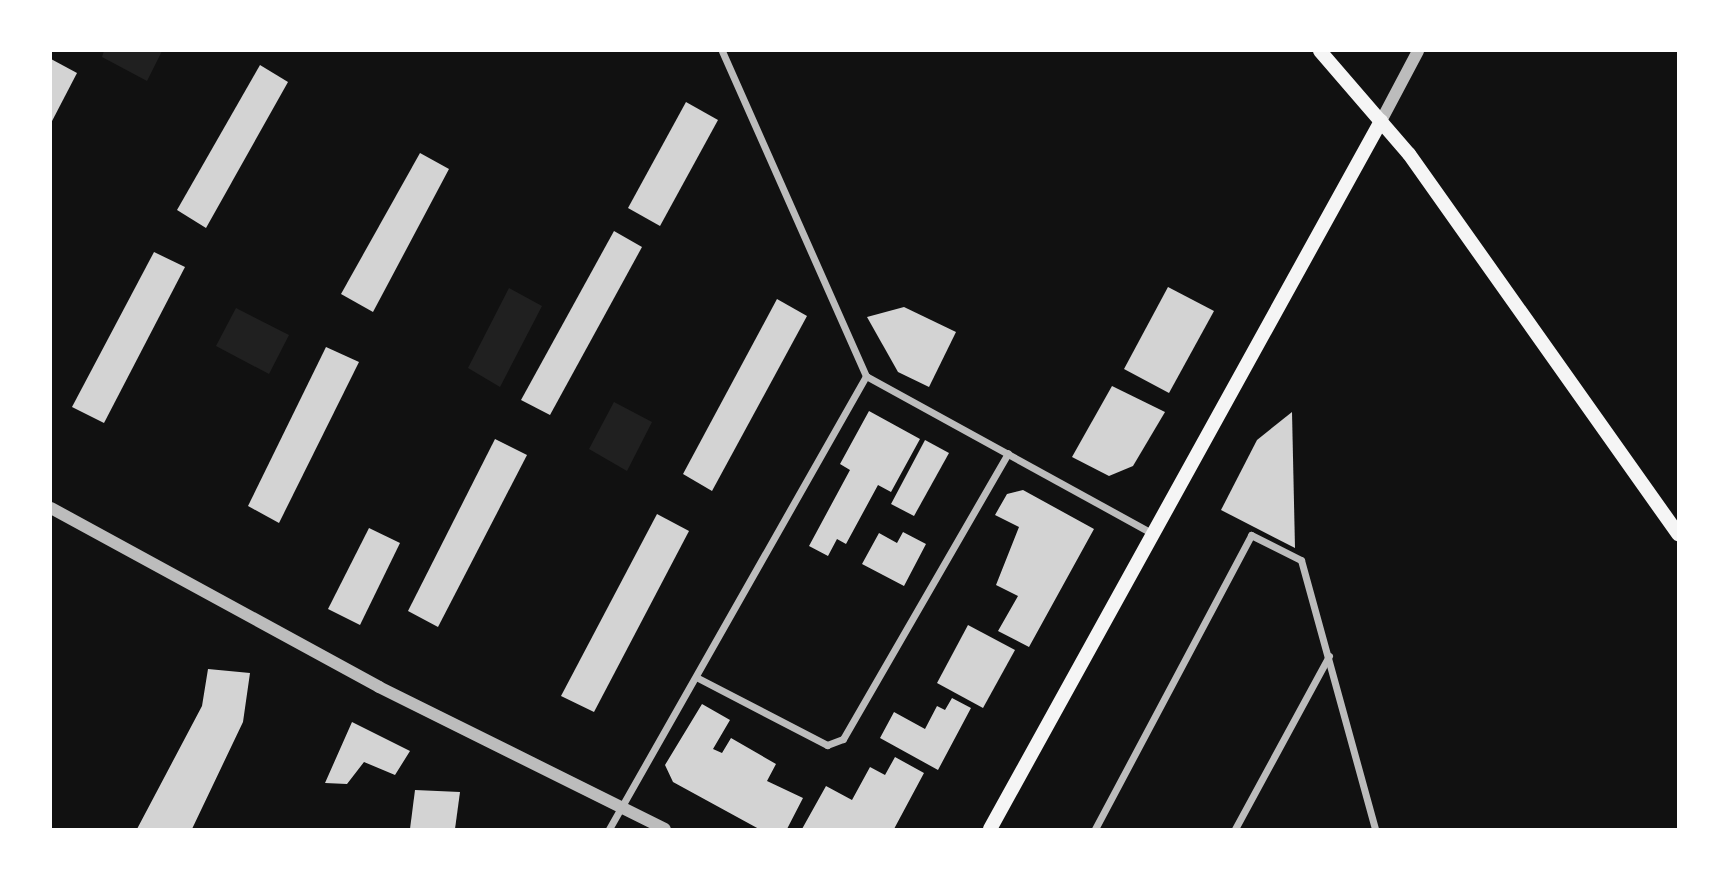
<!DOCTYPE html>
<html>
<head>
<meta charset="utf-8">
<style>
	body { margin:0 }
	#map { position:relative; width:1729px; height:880px; overflow:hidden; background:#111; font-family:Montserrat,sans-serif }
	div>[style] { position:absolute }
	.green>* { inset:0; background:#202020 }
	.building>* { inset:0; background:#d3d3d3 }
	.minor>* { height:7px; margin:-3.5px; padding:0 3.5px; transform-origin:3.5px; border-radius:3.5px; background:#bcbcbc }
	.tertiary>* { height:12px; margin:-6px; padding:0 6px; transform-origin:6px; border-radius:6px; background:#bcbcbc }
	.secondary>* { height:14px; margin:-7px; padding:0 7px; transform-origin:7px; border-radius:7px; background:#f5f5f5 }
	span { translate:-50% -50%; white-space:nowrap; text-align:center; line-height:1.15; -webkit-text-stroke:5px #fff; paint-order:stroke }
	.frame { position:absolute; inset:0; border:52px solid #fff; pointer-events:none }
</style>
</head>
<body>
<div id="map">
	<div class="green">
		<i style="clip-path:polygon(104px 51px,162px 51px,147px 81px,102px 57px)"></i>
		<i style="clip-path:polygon(509px 288px,542px 306px,500px 387px,468px 368px)"></i>
		<i style="clip-path:polygon(236px 308px,289px 335px,269px 374px,216px 346px)"></i>
		<i style="clip-path:polygon(614px 402px,652px 422px,627px 471px,589px 449px)"></i>
	</div>
	<div class="building">
		<i style="clip-path:polygon(51px 59px,77px 73px,51px 123px)"></i>
		<i style="clip-path:polygon(260px 65px,288px 82px,206px 228px,177px 210px)"></i>
		<i style="clip-path:polygon(686px 102px,718px 120px,660px 226px,628px 208px)"></i>
		<i style="clip-path:polygon(420px 153px,449px 169px,373px 312px,341px 294px)"></i>
		<i style="clip-path:polygon(614px 231px,642px 247px,550px 415px,521px 400px)"></i>
		<i style="clip-path:polygon(154px 252px,185px 267px,104px 423px,72px 407px)"></i>
		<i style="clip-path:polygon(1168px 287px,1214px 311px,1169px 393px,1124px 369px)"></i>
		<i style="clip-path:polygon(777px 299px,807px 316px,712px 491px,683px 474px)"></i>
		<i style="clip-path:polygon(904px 307px,956px 332px,929px 387px,898px 372px,867px 317px)"></i>
		<i style="clip-path:polygon(326px 347px,359px 362px,279px 523px,248px 506px)"></i>
		<i style="clip-path:polygon(1112px 386px,1165px 412px,1133px 466px,1109px 476px,1072px 457px)"></i>
		<i style="clip-path:polygon(869px 411px,920px 439px,891px 492px,878px 485px,846px 544px,837px 539px,828px 556px,809px 546px,850px 470px,840px 464px)"></i>
		<i style="clip-path:polygon(1292px 412px,1295px 548px,1221px 510px,1257px 440px)"></i>
		<i style="clip-path:polygon(495px 439px,527px 455px,438px 627px,408px 611px)"></i>
		<i style="clip-path:polygon(925px 440px,949px 453px,914px 516px,891px 504px)"></i>
		<i style="clip-path:polygon(1023px 490px,1094px 529px,1029px 647px,998px 631px,1018px 596px,996px 585px,1019px 527px,995px 515px,1007px 494px)"></i>
		<i style="clip-path:polygon(657px 514px,689px 531px,594px 712px,561px 696px)"></i>
		<i style="clip-path:polygon(369px 528px,400px 543px,360px 625px,328px 609px)"></i>
		<i style="clip-path:polygon(903px 532px,926px 544px,904px 586px,862px 564px,879px 533px,897px 543px)"></i>
		<i style="clip-path:polygon(968px 625px,1015px 650px,983px 708px,937px 683px)"></i>
		<i style="clip-path:polygon(208px 669px,250px 673px,243px 722px,192px 829px,137px 829px,202px 706px)"></i>
		<i style="clip-path:polygon(952px 698px,971px 708px,938px 770px,880px 738px,894px 712px,925px 729px,937px 706px,945px 710px)"></i>
		<i style="clip-path:polygon(702px 704px,730px 720px,713px 749px,722px 753px,731px 738px,776px 764px,767px 781px,803px 798px,787px 829px,759px 829px,673px 782px,665px 765px)"></i>
		<i style="clip-path:polygon(352px 722px,410px 751px,395px 775px,364px 762px,347px 784px,325px 783px)"></i>
		<i style="clip-path:polygon(895px 757px,924px 773px,894px 829px,802px 829px,826px 786px,852px 800px,870px 767px,885px 775px)"></i>
		<i style="clip-path:polygon(415px 790px,460px 792px,455px 829px,410px 829px)"></i>
	</div>
	<div class="minor">
		<i style="left:722px;top:51px;width:355px;rotate:66.1deg"></i>
		<i style="left:866px;top:376px;width:325px;rotate:28.8deg"></i>
		<i style="left:696px;top:677px;width:148px;rotate:27.4deg"></i>
		<i style="left:827px;top:745px;width:17px;rotate:-21deg"></i>
		<i style="left:843px;top:739px;width:330px;rotate:-60deg"></i>
		<i style="left:609px;top:829px;width:521px;rotate:-60.43deg"></i>
		<i style="left:1095px;top:829px;width:333px;rotate:-62deg"></i>
		<i style="left:1251px;top:535px;width:56px;rotate:26.6deg"></i>
		<i style="left:1301px;top:560px;width:279px;rotate:74.6deg"></i>
		<i style="left:1235px;top:829px;width:197px;rotate:-61.5deg"></i>
	</div>
	<div class="tertiary">
		<i style="left:1381px;top:121px;width:79px;rotate:-62.1deg"></i>
		<i style="left:51px;top:508px;width:374px;rotate:28.6deg"></i>
		<i style="left:379px;top:687px;width:319px;rotate:26.4deg"></i>
	</div>
	<div class="secondary">
		<i style="left:1320px;top:51px;width:136px;rotate:49.2deg"></i>
		<i style="left:1409px;top:154px;width:466px;rotate:54.7deg"></i>
		<i style="left:990px;top:829px;width:809px;rotate:-61.09deg"></i>
	</div>
	<div class="frame"></div>
</div>
</body>
</html>
